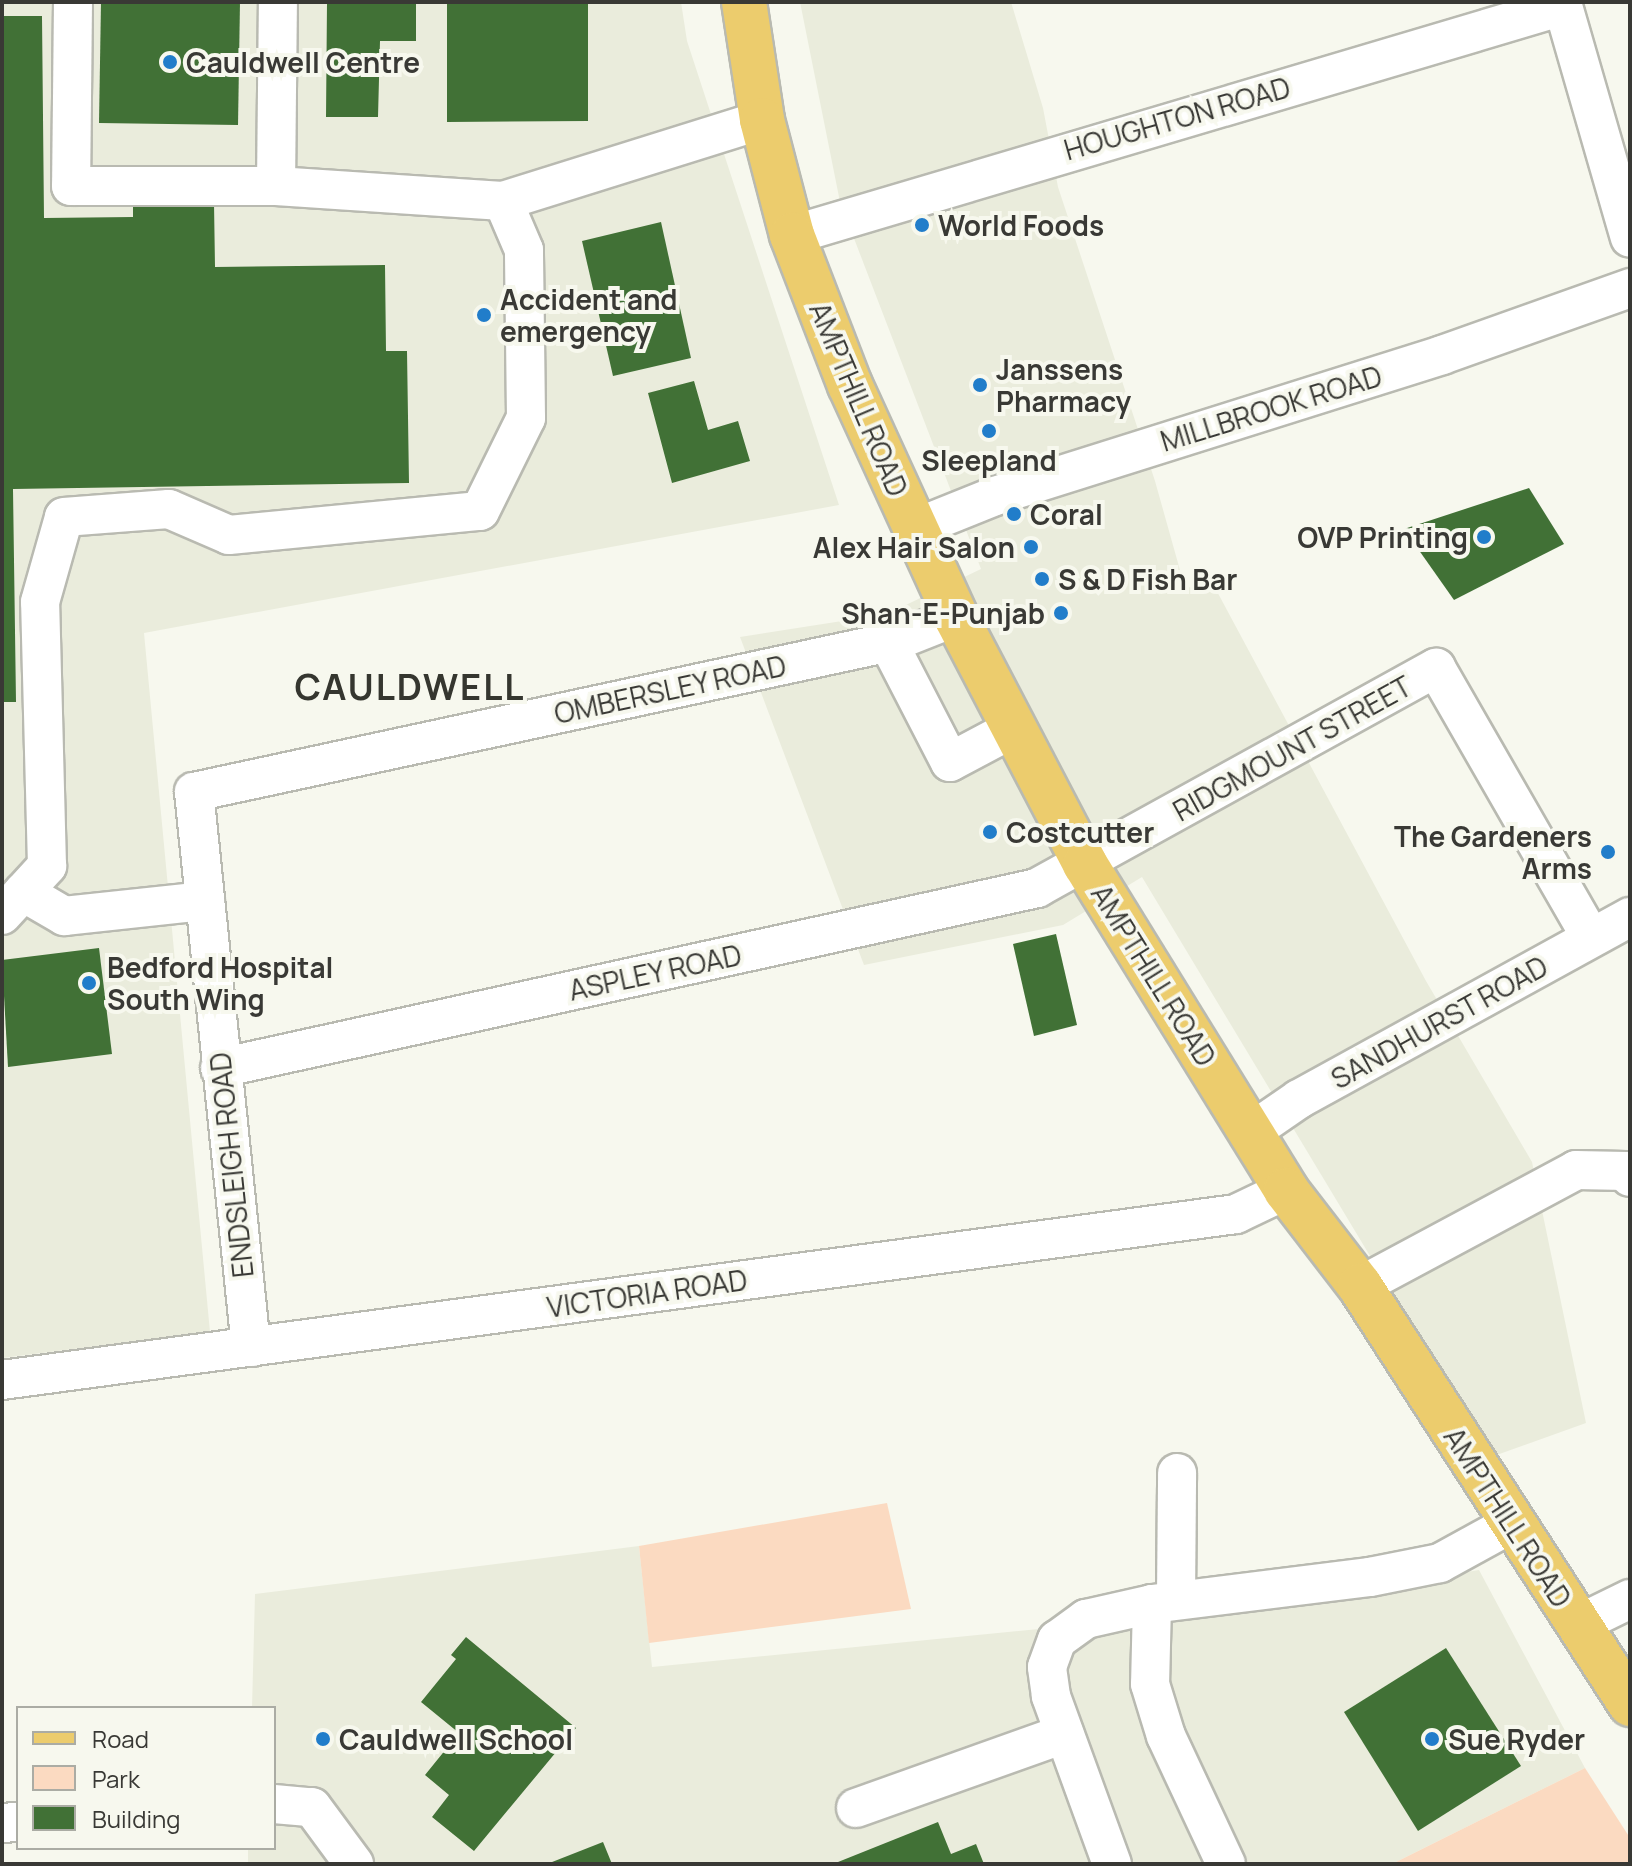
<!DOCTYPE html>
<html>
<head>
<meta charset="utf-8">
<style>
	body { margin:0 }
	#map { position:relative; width:1632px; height:1866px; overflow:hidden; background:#f7f8ee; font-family:Manrope,sans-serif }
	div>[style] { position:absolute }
	.built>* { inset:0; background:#eaecdc }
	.green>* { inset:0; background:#fbdac1 }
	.building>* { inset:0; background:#417136 }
	.roads { filter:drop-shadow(2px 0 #b9bab1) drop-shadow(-2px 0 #b9bab1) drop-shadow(0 2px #b9bab1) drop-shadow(0 -2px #b9bab1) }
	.minor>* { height:38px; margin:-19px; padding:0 19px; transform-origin:19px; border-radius:19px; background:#fff }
	.major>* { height:44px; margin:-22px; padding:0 22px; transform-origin:22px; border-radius:22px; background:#eccc6d }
	.dots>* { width:22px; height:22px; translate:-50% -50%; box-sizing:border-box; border:4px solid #f7f8ee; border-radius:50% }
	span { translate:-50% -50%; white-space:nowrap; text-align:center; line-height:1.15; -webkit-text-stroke:8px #f7f8ee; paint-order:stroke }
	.poi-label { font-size:28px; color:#393935; font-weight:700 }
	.left { translate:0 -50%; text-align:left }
	.right { translate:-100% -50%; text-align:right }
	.street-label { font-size:28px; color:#393935 }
	.district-label { font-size:36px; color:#35362f; font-weight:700; letter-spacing:2px }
	.frame { position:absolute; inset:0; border:4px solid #393935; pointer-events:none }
	.legend { position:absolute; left:16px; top:1706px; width:260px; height:144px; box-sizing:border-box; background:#f7f8ee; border:2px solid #abaca4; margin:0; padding:10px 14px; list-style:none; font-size:24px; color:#393935 }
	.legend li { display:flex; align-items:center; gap:16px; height:40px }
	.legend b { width:40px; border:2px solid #abaca4 }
</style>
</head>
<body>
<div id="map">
	<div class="built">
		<i style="clip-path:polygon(2px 2px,681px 2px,687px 41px,839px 505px,144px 633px,210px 1332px,2px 1358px)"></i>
		<i style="clip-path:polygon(800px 2px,1011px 2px,1043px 108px,1058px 187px,1155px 481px,1185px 588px,1213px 584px,1426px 981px,1532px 1162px,1586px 1423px,1491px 1457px,1142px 877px,1063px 925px,864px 965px,740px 637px,887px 614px,981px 569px,840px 202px)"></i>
		<i style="clip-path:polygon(639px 1546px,652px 1667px,1243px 1609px,1479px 1570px,1585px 1768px,1392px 1864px,248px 1864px,248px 1848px,274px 1848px,274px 1708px,252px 1708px,255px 1594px)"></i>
	</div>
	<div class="green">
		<i style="clip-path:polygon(887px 1503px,911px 1609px,649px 1643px,639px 1546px)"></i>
		<i style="clip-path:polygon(1585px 1768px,1630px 1838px,1630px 1864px,1392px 1864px)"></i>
	</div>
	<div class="building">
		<i style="clip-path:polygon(101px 2px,240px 2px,238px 125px,99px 123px)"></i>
		<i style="clip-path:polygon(327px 2px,416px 2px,416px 41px,380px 41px,378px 117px,326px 117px)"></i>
		<i style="clip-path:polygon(447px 2px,588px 2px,588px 121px,447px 122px)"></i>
		<i style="clip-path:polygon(2px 16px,42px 16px,44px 218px,133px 217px,133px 204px,214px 203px,215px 267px,385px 265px,386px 351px,407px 351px,409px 483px,13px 489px,16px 702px,2px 702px)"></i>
		<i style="clip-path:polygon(661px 222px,691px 358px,613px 376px,582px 241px)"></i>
		<i style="clip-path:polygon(694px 381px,708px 430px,738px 421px,750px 461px,672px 483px,648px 393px)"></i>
		<i style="clip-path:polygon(1529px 488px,1564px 544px,1454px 600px,1404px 529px)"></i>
		<i style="clip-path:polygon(1056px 934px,1077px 1025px,1034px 1036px,1013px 944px)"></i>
		<i style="clip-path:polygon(99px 948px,112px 1054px,8px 1067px,2px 960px)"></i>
		<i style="clip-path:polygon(466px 1637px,576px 1728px,474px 1851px,432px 1817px,449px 1795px,425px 1775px,459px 1733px,421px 1702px,456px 1659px,451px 1655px)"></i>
		<i style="clip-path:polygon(1446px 1648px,1521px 1766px,1418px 1831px,1344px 1712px)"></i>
		<i style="clip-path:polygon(938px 1822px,951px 1854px,976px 1844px,984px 1864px,833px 1864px)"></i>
		<i style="clip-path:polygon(603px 1842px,612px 1864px,547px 1864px)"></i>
	</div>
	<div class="roads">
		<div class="minor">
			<i style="left:73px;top:2px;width:184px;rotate:90.6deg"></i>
			<i style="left:71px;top:186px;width:205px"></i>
			<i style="left:276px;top:186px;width:227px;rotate:3.8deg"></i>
			<i style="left:503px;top:201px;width:271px;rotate:-17.4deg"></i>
			<i style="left:276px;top:186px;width:184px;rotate:-89.4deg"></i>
			<i style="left:792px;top:235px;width:804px;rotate:-16.54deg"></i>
			<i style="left:1563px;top:6px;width:241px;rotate:73.9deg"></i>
			<i style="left:913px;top:529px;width:88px;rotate:-21.9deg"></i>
			<i style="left:995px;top:496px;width:469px;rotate:-17.5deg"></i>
			<i style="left:1442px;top:355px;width:200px;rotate:-19.6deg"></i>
			<i style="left:888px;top:642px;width:135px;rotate:62.7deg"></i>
			<i style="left:950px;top:762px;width:72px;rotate:-28deg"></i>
			<i style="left:23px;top:892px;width:48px;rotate:30.3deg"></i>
			<i style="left:64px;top:916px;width:142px;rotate:-6.1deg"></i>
			<i style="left:2px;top:915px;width:67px;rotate:-47.4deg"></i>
			<i style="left:47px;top:866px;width:264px;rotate:-91.5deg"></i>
			<i style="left:40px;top:602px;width:88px;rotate:-74.2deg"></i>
			<i style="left:64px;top:517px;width:105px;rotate:-4.4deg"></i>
			<i style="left:169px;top:509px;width:65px;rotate:23.4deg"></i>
			<i style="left:229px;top:535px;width:252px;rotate:-5.5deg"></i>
			<i style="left:480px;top:511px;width:104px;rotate:-63.7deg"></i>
			<i style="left:526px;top:418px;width:168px;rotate:-90.7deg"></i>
			<i style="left:524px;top:250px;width:53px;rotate:-113.2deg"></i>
			<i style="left:220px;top:1068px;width:837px;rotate:-12.42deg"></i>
			<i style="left:1037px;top:888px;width:456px;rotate:-28.9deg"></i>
			<i style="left:1436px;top:668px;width:311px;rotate:60.1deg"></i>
			<i style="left:1251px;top:1132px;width:58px;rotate:-34.5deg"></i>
			<i style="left:1299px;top:1099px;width:378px;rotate:-28.8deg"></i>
			<i style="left:1360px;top:1286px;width:245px;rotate:-28.2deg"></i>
			<i style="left:1576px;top:1170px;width:50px;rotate:1.1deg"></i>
			<i style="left:1626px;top:1171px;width:7px;rotate:56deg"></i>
			<i style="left:251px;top:1347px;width:558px;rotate:-95.86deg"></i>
			<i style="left:194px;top:792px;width:717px;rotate:-12.16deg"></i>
			<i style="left:895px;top:641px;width:66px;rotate:-21.5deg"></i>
			<i style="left:2px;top:1380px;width:1245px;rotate:-7.66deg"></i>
			<i style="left:1236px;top:1214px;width:55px;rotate:-25.6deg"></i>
			<i style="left:1176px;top:1599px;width:126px;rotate:-89.5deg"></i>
			<i style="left:1152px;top:1604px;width:80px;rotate:91.4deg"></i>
			<i style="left:1150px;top:1684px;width:54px;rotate:72.9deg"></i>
			<i style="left:1166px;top:1736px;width:141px;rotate:64.9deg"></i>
			<i style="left:1579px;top:1624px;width:57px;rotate:-26.1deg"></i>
			<i style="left:274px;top:1804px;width:38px;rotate:5deg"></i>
			<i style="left:312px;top:1807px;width:71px;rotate:53.6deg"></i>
			<i style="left:856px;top:1808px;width:221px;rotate:-19.6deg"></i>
			<i style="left:2px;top:1823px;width:16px;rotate:-4deg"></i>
			<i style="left:1112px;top:1864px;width:179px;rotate:-110deg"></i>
			<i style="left:1051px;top:1696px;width:29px;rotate:-98deg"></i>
			<i style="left:1047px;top:1667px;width:29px;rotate:-70deg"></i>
			<i style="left:1057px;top:1640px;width:36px;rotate:-36deg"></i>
			<i style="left:1086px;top:1619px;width:68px;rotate:-12.8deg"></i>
			<i style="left:1152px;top:1604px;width:220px;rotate:-7.1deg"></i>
			<i style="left:1370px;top:1577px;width:71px;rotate:-11.3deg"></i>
			<i style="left:1440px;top:1563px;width:81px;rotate:-28.8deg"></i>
		</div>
		<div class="major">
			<i style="left:744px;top:2px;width:119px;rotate:81.3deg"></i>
			<i style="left:762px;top:120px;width:119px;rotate:75.4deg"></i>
			<i style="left:792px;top:235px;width:161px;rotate:68.9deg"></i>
			<i style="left:850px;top:385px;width:255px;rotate:65.4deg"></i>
			<i style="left:956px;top:617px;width:279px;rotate:62.4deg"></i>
			<i style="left:1085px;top:864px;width:383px;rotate:58.3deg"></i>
			<i style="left:1286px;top:1190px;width:121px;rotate:52.4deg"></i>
			<i style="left:1360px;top:1286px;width:498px;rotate:57.1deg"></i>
		</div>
	</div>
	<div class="dots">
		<i style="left:170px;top:62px;background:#217dca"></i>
		<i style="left:922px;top:225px;background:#217dca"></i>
		<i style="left:484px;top:315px;background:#217dca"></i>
		<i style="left:980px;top:385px;background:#217dca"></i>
		<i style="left:989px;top:431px;background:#217dca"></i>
		<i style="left:1014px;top:514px;background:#217dca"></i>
		<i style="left:1484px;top:537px;background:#217dca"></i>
		<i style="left:1031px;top:547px;background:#217dca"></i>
		<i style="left:1042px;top:579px;background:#217dca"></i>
		<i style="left:1061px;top:613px;background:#217dca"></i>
		<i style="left:990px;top:832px;background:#217dca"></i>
		<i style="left:1608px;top:852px;background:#217dca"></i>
		<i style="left:89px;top:983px;background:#217dca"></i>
		<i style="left:323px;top:1739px;background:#217dca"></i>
		<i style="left:1432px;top:1739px;background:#217dca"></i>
	</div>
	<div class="poi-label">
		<span class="left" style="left:186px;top:62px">Cauldwell Centre</span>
		<span class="left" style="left:938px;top:225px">World Foods</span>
		<span class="left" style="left:500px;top:315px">Accident and<br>emergency</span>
		<span class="left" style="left:996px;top:385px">Janssens<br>Pharmacy</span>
		<span style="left:989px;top:460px">Sleepland</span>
		<span class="left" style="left:1030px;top:514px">Coral</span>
		<span class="right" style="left:1468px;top:537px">OVP Printing</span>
		<span class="right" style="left:1015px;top:547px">Alex Hair Salon</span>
		<span class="left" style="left:1058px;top:579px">S &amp; D Fish Bar</span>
		<span class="right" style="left:1045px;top:613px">Shan-E-Punjab</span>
		<span class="left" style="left:1006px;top:832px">Costcutter</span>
		<span class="right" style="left:1592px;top:852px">The Gardeners<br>Arms</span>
		<span class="left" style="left:107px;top:983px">Bedford Hospital<br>South Wing</span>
		<span class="left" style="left:339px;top:1739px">Cauldwell School</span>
		<span class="left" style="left:1448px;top:1739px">Sue Ryder</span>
	</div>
	<div class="street-label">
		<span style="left:1177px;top:118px;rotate:-16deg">HOUGHTON ROAD</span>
		<span style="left:859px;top:399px;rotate:67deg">AMPTHILL ROAD</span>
		<span style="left:1271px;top:408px;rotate:-17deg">MILLBROOK ROAD</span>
		<span style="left:670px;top:689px;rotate:-12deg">OMBERSLEY ROAD</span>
		<span style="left:1292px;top:748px;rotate:-29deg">RIDGMOUNT STREET</span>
		<span style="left:655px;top:972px;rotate:-12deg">ASPLEY ROAD</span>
		<span style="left:1154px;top:975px;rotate:58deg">AMPTHILL ROAD</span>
		<span style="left:1439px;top:1022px;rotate:-29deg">SANDHURST ROAD</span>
		<span style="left:231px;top:1165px;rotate:-96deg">ENDSLEIGH ROAD</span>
		<span style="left:647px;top:1293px;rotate:-8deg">VICTORIA ROAD</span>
		<span style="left:1508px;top:1517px;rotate:57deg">AMPTHILL ROAD</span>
	</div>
	<div class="district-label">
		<span style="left:410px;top:687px">CAULDWELL</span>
	</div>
	<div class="frame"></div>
	<ul class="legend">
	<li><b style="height:10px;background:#eccc6d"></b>Road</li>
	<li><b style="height:22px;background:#fbdac1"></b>Park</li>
	<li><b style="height:22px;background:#417136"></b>Building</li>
	</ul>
</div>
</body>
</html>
